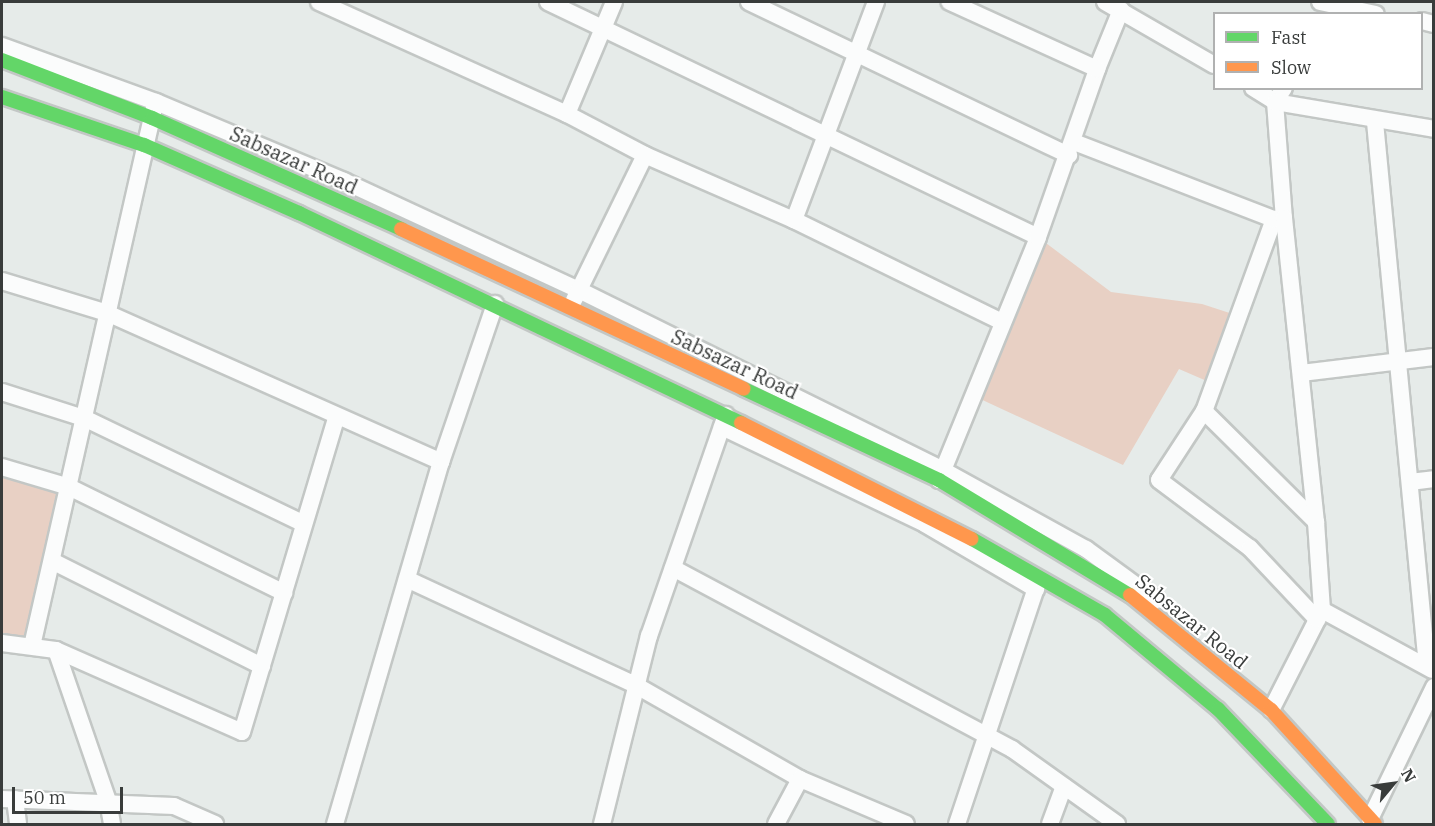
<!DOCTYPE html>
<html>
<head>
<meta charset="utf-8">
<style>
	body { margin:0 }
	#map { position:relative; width:1435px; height:826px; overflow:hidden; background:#e6ebe9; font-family:"IBM Plex Serif",serif }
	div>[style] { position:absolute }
	.green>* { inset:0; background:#e8d0c4 }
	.roads { filter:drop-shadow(2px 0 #c3c7c5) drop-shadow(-2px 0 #c3c7c5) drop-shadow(0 2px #c3c7c5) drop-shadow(0 -2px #c3c7c5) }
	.street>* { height:16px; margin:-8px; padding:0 8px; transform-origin:8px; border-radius:8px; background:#fbfcfc }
	.fast>* { height:14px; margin:-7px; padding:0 7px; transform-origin:7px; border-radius:7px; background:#63d668 }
	.slow>* { height:14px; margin:-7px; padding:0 7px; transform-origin:7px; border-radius:7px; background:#ff974d }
	span { translate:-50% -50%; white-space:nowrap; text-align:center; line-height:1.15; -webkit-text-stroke:4.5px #fff; paint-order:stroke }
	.street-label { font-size:20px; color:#393c3b }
	.frame { position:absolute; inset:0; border:3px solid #393c3b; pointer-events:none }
	.legend { position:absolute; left:1213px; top:12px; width:210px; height:78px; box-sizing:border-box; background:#fff; border:2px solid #b0b1b1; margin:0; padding:8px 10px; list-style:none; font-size:18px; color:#393c3b }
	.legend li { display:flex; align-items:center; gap:12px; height:30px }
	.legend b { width:30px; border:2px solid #b0b1b1 }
	.north { position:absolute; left:1363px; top:754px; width:60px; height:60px; -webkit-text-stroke:4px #fff; paint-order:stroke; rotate:61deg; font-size:16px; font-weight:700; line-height:24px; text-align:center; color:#393c3b }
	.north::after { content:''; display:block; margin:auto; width:21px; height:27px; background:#393c3b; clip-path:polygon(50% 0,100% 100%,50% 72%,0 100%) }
	.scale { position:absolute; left:12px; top:787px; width:111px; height:27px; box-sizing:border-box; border:3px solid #393c3b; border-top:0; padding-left:8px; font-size:18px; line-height:21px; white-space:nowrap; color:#393c3b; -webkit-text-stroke:4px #fff; paint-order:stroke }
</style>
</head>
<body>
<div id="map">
	<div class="green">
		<i style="clip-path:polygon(1038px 237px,1111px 292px,1202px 304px,1245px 318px,1216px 385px,1179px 369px,1123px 465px,976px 397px)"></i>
		<i style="clip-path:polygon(2px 462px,70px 482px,32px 646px,2px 643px)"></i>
	</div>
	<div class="roads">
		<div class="street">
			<i style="left:319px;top:2px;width:272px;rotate:24.3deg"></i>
			<i style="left:567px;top:114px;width:88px;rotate:27.7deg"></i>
			<i style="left:645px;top:155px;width:163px;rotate:23.6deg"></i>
			<i style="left:794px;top:220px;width:232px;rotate:26.1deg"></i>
			<i style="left:548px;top:2px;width:543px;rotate:25.62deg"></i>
			<i style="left:749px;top:2px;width:355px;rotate:25.6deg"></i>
			<i style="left:1105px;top:2px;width:126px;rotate:30deg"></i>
			<i style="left:1320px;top:2px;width:57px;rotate:12.1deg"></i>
			<i style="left:1422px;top:21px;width:12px;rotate:14deg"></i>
			<i style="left:2px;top:46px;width:164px;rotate:20deg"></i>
			<i style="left:156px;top:102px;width:204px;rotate:22.8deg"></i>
			<i style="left:344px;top:181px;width:259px;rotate:24.9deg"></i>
			<i style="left:579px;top:290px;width:406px;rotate:26.3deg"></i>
			<i style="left:943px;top:470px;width:163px;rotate:28.9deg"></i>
			<i style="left:1086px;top:549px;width:87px;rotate:36.1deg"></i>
			<i style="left:1097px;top:69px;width:64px;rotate:-67.9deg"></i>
			<i style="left:1253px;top:88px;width:26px;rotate:32deg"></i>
			<i style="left:1275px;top:102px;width:116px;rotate:85.6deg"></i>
			<i style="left:1284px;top:218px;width:10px;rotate:174deg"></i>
			<i style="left:1274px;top:219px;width:204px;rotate:110deg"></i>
			<i style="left:1204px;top:411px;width:158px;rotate:44.7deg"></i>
			<i style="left:1316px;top:522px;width:88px;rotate:86.1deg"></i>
			<i style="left:1322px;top:610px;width:112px;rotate:117deg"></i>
			<i style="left:1284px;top:88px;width:17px;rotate:123deg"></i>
			<i style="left:1275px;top:102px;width:161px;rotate:9.6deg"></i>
			<i style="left:567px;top:114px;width:121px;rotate:-67.2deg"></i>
			<i style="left:1375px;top:122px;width:546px;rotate:84.54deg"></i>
			<i style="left:1074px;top:142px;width:214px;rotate:21.1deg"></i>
			<i style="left:1284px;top:218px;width:306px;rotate:84deg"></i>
			<i style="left:794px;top:220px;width:233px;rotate:-69.4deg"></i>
			<i style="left:2px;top:281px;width:110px;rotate:16.9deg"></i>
			<i style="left:107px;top:313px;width:366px;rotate:24deg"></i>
			<i style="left:574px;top:300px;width:161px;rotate:-63.9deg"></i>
			<i style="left:1301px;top:373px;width:134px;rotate:-6.9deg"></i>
			<i style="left:2px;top:392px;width:86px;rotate:17.6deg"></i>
			<i style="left:84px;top:418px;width:244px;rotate:25.7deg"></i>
			<i style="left:1204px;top:411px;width:82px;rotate:123.1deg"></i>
			<i style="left:1159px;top:480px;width:114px;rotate:36.8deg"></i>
			<i style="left:1250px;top:548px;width:98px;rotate:46.7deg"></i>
			<i style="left:722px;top:427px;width:225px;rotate:25.5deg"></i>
			<i style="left:925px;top:524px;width:129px;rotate:30.4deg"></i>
			<i style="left:2px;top:467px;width:70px;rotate:16.6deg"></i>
			<i style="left:69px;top:487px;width:240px;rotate:26.2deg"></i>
			<i style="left:939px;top:480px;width:262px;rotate:-67.8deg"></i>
			<i style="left:1038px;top:237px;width:178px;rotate:-70.6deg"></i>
			<i style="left:1097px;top:69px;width:162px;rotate:-155.5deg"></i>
			<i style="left:1410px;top:482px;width:24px;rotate:-7deg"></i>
			<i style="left:52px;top:561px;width:235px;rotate:26.6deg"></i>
			<i style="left:673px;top:568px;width:384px;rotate:28.1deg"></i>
			<i style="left:1012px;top:749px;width:129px;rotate:35.5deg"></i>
			<i style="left:407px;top:579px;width:254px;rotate:24.9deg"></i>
			<i style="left:637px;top:686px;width:188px;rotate:29.7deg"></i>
			<i style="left:800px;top:779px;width:115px;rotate:23deg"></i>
			<i style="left:1322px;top:610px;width:125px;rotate:28.6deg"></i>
			<i style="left:2px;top:643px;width:54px;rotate:7.4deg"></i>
			<i style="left:56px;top:650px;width:203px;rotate:23.8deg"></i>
			<i style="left:242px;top:732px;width:330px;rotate:-73.3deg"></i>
			<i style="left:32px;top:646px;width:552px;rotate:-77.22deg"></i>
			<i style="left:56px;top:650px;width:160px;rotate:71deg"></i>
			<i style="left:108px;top:801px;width:23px;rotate:80deg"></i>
			<i style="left:2px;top:799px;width:172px;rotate:2.3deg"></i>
			<i style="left:174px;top:806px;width:45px;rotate:23.7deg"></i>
			<i style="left:15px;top:799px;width:25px;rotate:83deg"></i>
			<i style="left:1370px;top:819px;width:147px;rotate:-64.1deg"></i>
			<i style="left:335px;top:824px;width:377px;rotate:-73.7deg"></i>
			<i style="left:441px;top:462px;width:167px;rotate:-71.1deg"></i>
			<i style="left:602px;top:824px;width:194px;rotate:-76deg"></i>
			<i style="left:649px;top:636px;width:234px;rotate:-70.8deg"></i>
			<i style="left:776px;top:824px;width:51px;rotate:-61.9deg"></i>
			<i style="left:957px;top:824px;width:258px;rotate:-71.5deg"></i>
			<i style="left:1050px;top:824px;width:40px;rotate:-69.8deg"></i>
		</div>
		<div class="fast">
			<i style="left:2px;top:60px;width:161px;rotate:21.1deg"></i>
			<i style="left:152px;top:118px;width:273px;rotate:24deg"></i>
			<i style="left:2px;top:97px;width:150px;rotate:18.7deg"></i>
			<i style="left:144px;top:145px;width:169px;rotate:23.7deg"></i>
			<i style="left:299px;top:213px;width:489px;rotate:25.4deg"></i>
			<i style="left:744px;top:389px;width:215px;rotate:25deg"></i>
			<i style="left:939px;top:480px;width:223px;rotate:31.1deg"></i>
			<i style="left:972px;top:539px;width:153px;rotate:29.7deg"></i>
			<i style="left:1105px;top:615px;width:147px;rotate:39.8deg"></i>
			<i style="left:1218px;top:709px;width:159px;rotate:46.3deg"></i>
		</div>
		<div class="slow">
			<i style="left:401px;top:229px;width:378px;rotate:25deg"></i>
			<i style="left:741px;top:423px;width:258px;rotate:26.7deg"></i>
			<i style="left:1130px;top:595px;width:182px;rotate:39.2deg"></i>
			<i style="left:1271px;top:710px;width:154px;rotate:47.6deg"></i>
		</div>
	</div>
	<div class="street-label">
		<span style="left:294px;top:160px;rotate:24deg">Sabsazar Road</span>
		<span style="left:735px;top:364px;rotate:25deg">Sabsazar Road</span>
		<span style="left:1192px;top:621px;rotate:39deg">Sabsazar Road</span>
	</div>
	<div class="frame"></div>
	<ul class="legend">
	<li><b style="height:8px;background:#63d668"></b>Fast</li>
	<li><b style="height:8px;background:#ff974d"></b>Slow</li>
	</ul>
	<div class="north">N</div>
	<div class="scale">50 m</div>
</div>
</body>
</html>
